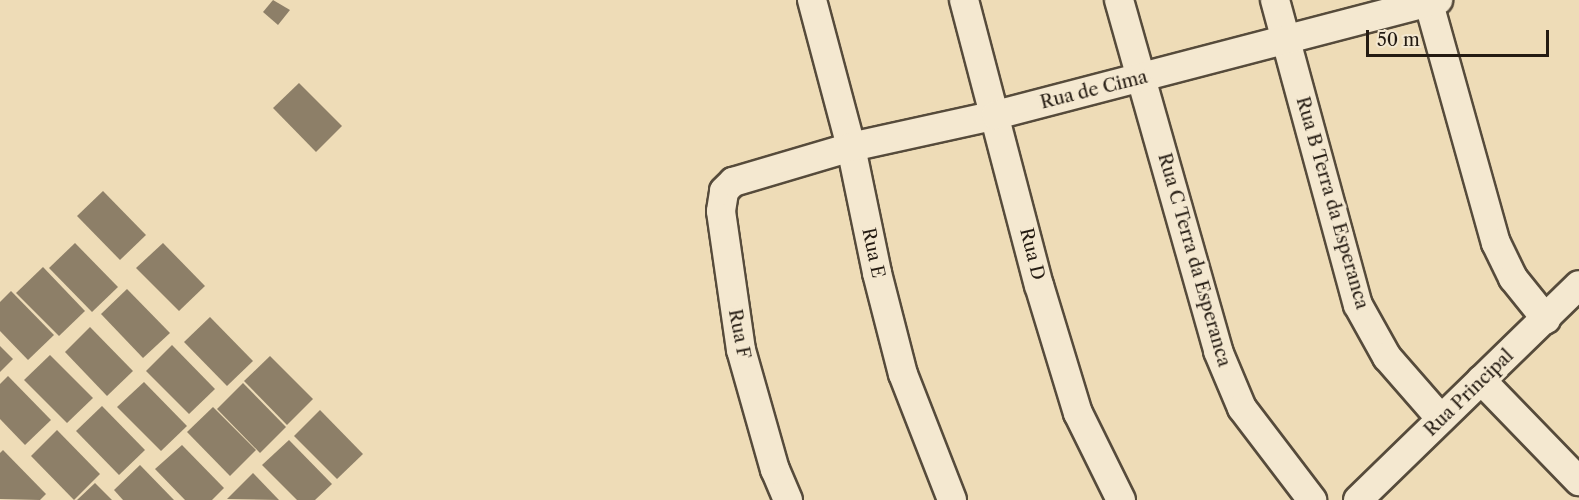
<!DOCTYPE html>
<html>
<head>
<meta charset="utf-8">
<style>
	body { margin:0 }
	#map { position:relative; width:1579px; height:500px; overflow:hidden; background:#eedcb7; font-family:"Libre Caslon Text",serif }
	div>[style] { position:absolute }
	.building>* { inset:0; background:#8d7f68 }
	.roads { filter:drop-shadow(2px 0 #564b3b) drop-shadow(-2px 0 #564b3b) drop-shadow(0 2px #564b3b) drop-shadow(0 -2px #564b3b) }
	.minor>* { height:28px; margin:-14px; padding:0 14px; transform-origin:14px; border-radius:14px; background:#f4e8d0 }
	span { translate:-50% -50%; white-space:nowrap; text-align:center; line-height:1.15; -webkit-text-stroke:6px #f4e8d0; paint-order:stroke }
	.street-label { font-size:18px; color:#241b12 }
	.scale { position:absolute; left:1366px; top:30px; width:183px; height:27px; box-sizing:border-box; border:3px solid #241b12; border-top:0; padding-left:8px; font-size:18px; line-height:21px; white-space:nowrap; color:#241b12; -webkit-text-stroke:4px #f4e8d0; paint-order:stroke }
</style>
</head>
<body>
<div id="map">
	<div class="building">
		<i style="clip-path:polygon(273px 0,290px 10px,278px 25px,263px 12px)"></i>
		<i style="clip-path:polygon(299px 83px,342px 126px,316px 152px,273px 108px)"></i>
		<i style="clip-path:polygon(103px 191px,146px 235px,120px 260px,77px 216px)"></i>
		<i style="clip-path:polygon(75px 243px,118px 287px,92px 312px,49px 268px)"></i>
		<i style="clip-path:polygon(163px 243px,205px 286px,179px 311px,136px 268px)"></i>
		<i style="clip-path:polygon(43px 267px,85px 311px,59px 336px,16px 293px)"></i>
		<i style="clip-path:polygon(127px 289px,170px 333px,143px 358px,101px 314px)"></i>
		<i style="clip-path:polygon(11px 291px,54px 335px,28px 360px,0 331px,0 302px)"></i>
		<i style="clip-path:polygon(210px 317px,253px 361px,227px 386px,184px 342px)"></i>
		<i style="clip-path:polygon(90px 327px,133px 371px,107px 396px,65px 352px)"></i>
		<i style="clip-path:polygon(172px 345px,215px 389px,189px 414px,146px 371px)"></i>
		<i style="clip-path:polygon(0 346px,13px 359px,0 372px)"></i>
		<i style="clip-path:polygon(50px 355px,93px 398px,67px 423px,24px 380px)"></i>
		<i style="clip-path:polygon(270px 356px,313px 399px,287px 425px,244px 381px)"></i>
		<i style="clip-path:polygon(8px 376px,51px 420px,25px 445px,0 419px,0 384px)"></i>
		<i style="clip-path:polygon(144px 382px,187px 426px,161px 451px,117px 407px)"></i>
		<i style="clip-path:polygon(243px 383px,286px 427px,260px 453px,217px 409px)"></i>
		<i style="clip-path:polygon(102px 406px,145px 450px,119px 475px,76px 431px)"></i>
		<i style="clip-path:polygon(213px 407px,256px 450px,230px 476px,187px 432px)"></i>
		<i style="clip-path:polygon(320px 410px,363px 454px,337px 479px,294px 436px)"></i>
		<i style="clip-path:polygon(57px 430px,100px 474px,74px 500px,31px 456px)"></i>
		<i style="clip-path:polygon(289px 440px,332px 484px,315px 500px,297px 500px,262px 465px)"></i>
		<i style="clip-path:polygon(182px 445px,224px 488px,212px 500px,185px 500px,155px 469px)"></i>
		<i style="clip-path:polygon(3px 450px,46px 494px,40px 500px,0 499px,0 453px)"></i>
		<i style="clip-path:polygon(140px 465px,174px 500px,123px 500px,114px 490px)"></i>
		<i style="clip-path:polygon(253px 473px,279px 500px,227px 499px)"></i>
		<i style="clip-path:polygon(95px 483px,112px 500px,77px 500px)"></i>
	</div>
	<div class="roads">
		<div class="minor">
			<i style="left:812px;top:0;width:152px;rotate:75.1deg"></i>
			<i style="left:851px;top:147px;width:129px;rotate:78.3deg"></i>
			<i style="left:877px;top:273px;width:104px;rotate:75.6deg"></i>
			<i style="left:903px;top:374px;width:135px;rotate:68.7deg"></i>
			<i style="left:964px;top:0;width:295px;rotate:75.3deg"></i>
			<i style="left:1039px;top:285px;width:134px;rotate:73.1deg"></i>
			<i style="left:1078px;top:413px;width:97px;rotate:63.7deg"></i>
			<i style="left:1119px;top:0;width:365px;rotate:74.2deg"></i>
			<i style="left:1218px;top:351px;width:62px;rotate:67.2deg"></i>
			<i style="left:1242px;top:408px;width:116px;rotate:52.7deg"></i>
			<i style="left:1275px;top:0;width:316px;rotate:74.8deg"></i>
			<i style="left:1358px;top:305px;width:60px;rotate:60.9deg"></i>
			<i style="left:1387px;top:357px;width:82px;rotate:48.9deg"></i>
			<i style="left:1428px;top:0;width:252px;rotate:74.4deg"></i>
			<i style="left:1496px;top:243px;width:39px;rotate:64deg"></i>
			<i style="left:1513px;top:278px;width:53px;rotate:51.2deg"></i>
			<i style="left:1481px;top:380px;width:141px;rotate:45.9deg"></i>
			<i style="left:788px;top:500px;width:33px;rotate:-113deg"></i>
			<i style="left:775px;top:470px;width:125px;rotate:-105.8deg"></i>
			<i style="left:741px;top:350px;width:140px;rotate:-98.2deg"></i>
			<i style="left:721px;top:211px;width:20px;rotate:-81deg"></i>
			<i style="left:724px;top:191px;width:13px;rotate:-45deg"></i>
			<i style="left:733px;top:182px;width:123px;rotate:-16.5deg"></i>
			<i style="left:851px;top:147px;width:148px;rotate:-12.4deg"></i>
			<i style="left:996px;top:115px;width:457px;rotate:-14.6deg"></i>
			<i style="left:1358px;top:500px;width:308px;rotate:-44.2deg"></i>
		</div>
	</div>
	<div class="street-label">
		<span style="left:1094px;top:90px;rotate:-14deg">Rua de Cima</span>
		<span style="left:1332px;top:203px;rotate:74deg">Rua B Terra da Esperanca</span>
		<span style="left:873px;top:253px;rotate:78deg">Rua E</span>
		<span style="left:1032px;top:254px;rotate:76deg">Rua D</span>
		<span style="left:1194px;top:260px;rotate:74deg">Rua C Terra da Esperanca</span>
		<span style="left:739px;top:334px;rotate:79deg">Rua F</span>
		<span style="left:1469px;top:393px;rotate:-44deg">Rua Principal</span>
	</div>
	<div class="scale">50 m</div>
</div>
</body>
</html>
